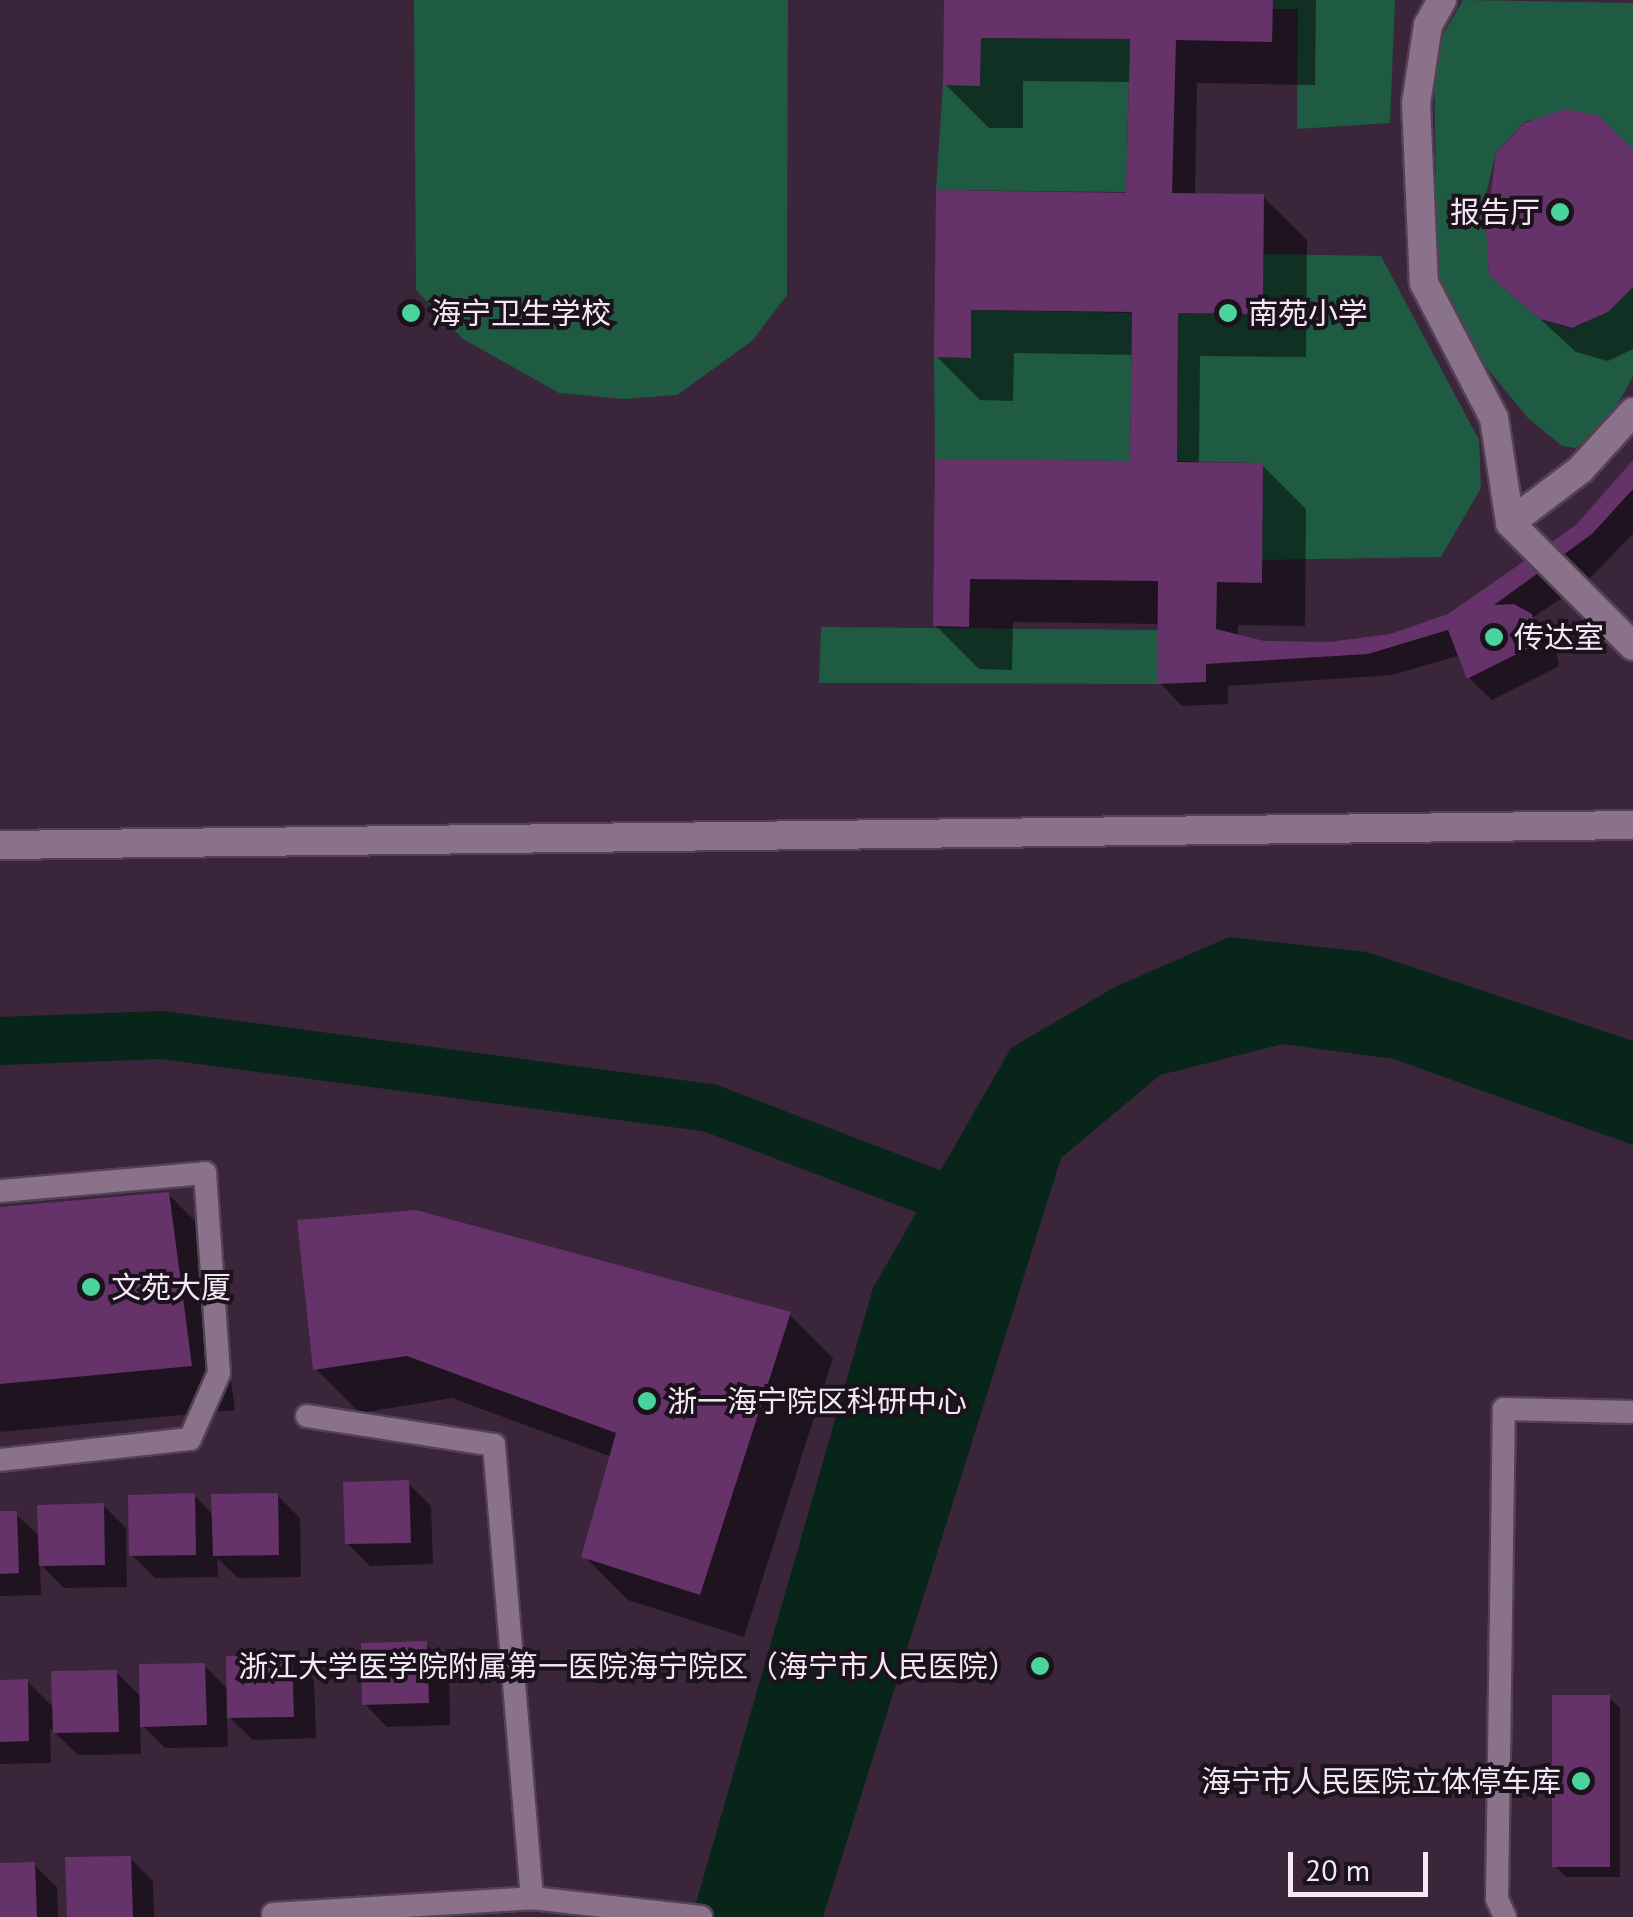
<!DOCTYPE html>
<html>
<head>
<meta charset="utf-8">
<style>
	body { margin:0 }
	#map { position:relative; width:1633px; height:1917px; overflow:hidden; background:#3a253b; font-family:"PT Sans","Noto Sans SC",sans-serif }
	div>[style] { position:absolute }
	.green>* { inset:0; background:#1f5b42 }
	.water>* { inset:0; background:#072518 }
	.shadow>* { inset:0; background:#0007 }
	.canal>* { height:48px; margin:-24px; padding:0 24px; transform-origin:24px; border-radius:24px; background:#072518 }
	.building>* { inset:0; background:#65326a }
	.roads { filter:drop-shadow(2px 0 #534255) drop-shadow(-2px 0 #534255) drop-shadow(0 2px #534255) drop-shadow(0 -2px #534255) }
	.service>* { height:22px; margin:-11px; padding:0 11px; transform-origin:11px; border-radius:11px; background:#8a728b }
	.minor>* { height:28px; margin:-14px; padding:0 14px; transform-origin:14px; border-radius:14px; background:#8a728b }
	.tertiary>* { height:28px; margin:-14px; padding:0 14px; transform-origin:14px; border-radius:14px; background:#8a728b }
	.dots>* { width:28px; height:28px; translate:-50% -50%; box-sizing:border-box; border:5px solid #1b121c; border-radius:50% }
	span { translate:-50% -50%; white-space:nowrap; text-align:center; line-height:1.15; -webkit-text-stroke:8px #1b121c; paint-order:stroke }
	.poi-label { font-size:30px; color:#f5e8f6 }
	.right { translate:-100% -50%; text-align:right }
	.left { translate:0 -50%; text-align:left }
	.scale { position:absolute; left:1288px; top:1852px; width:140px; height:45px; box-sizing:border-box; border:5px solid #f5e8f6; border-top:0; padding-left:12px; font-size:30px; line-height:35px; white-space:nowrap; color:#f5e8f6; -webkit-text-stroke:8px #1b121c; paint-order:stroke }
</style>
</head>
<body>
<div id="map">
	<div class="green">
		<i style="clip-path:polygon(414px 0,788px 0,787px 295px,752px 341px,677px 395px,624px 399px,559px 393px,463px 339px,416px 290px)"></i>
		<i style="clip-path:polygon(1273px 0,1395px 0,1390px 123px,1297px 129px,1298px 9px,1272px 9px)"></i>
		<i style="clip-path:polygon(1463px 0,1633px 3px,1633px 149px,1601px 118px,1568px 110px,1524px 122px,1496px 153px,1486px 194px,1489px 275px,1540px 319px,1571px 329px,1608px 312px,1633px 287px,1633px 376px,1612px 415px,1576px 448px,1562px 446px,1528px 418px,1490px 372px,1458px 323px,1437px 271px,1434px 50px)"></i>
		<i style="clip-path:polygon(981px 38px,1130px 39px,1126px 192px,936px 190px,943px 85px,980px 85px)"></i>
		<i style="clip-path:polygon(1264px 254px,1381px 256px,1479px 440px,1481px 488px,1441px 557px,1262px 560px,1263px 463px,1177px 461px,1178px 313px,1263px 314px)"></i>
		<i style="clip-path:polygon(971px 310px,1132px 313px,1130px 461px,935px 459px,934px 357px,970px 358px)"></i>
		<i style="clip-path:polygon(821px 627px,1158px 630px,1157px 684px,819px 683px)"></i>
	</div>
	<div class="water">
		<i style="clip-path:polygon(1229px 937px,1367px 952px,1633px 1041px,1633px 1145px,1394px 1059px,1283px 1044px,1160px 1075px,1061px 1158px,823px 1917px,692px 1917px,873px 1288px,1011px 1048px,1115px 987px)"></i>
	</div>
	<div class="shadow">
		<i style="clip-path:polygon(946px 0,1316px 0,1315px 85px,1197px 83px,1195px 196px,1263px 197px,1307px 240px,1306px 357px,1200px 356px,1199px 464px,1262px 465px,1306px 509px,1305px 626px,1238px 625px,1238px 638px,1294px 645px,1391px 637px,1449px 616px,1591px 515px,1633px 464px,1633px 534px,1586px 582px,1532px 618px,1554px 640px,1559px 666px,1492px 700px,1469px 678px,1461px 655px,1392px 675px,1228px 686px,1228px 704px,1182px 706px,1160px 683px,1160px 624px,1013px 622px,1012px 670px,979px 669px,935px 625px,937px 461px,1133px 464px,1134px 355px,1014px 353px,1013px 401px,980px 400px,936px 356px,938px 193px,1133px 195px,1131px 82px,1023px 81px,1023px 128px,989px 128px,945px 84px)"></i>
		<i style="clip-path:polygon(1633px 153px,1633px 349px,1608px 361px,1576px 352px,1491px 274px)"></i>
		<i style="clip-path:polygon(168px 1194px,212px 1238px,235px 1410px,0 1432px,0 1210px)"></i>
		<i style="clip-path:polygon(300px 1222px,789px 1314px,833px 1358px,744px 1637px,628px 1600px,584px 1556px,612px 1457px,452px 1398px,360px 1413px,316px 1369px)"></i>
		<i style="clip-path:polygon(408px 1483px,431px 1506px,433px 1564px,370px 1566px,347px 1543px)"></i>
		<i style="clip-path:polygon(194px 1495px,214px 1516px,277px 1495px,300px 1518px,301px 1577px,238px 1578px,217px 1558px,218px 1577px,155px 1578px,132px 1555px)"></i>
		<i style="clip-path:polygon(103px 1505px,126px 1528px,127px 1587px,64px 1588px,40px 1564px,41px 1595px,0 1596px,0 1514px,16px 1514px,41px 1538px)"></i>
		<i style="clip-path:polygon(426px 1644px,449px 1666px,450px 1725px,387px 1727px,365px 1704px)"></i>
		<i style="clip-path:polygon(291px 1657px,314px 1680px,316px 1738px,253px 1740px,227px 1715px,228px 1747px,165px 1748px,140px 1723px,141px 1754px,78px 1755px,50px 1728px,51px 1763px,0 1764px,0 1682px,27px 1681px,55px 1709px,116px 1672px,142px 1698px,204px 1665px,229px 1691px)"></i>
		<i style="clip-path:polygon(1609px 1698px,1620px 1708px,1620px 1877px,1566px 1877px,1555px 1866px)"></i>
		<i style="clip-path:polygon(130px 1858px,153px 1881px,154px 1917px,69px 1917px)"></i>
		<i style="clip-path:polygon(34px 1865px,57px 1887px,58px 1917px,0 1917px,0 1866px)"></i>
	</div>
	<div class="canal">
		<i style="left:0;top:1041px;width:162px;rotate:-2.1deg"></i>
		<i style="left:162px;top:1035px;width:553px;rotate:7.59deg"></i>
		<i style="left:710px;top:1108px;width:275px;rotate:20.9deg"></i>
	</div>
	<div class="building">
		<i style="clip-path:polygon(944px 0,1273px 0,1272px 42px,1176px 40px,1172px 193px,1264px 194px,1263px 314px,1178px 313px,1177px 462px,1263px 463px,1262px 583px,1217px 582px,1216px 629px,1264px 641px,1329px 642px,1390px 634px,1448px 614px,1576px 525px,1633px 460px,1633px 489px,1592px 534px,1494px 605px,1514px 604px,1532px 614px,1537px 644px,1467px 679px,1448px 630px,1368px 654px,1206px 664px,1206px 682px,1157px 684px,1158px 581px,970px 579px,969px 627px,933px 626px,935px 459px,1130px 461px,1132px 312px,971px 310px,971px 358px,934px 357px,936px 190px,1126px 193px,1130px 39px,981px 38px,980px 86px,943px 85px)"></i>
		<i style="clip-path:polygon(1565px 109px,1599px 116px,1633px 149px,1633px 287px,1608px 312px,1572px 328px,1540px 319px,1489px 275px,1486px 231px,1496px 153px,1524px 123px)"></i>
		<i style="clip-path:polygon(169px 1192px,192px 1366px,0 1384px,0 1207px)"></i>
		<i style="clip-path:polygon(416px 1210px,791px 1312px,700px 1595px,581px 1557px,616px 1433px,407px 1356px,313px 1370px,297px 1220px)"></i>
		<i style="clip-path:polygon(409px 1480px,411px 1543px,345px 1544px,343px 1482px)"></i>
		<i style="clip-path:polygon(195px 1493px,196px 1555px,129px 1556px,128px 1495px)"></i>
		<i style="clip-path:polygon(278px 1493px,279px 1555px,213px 1556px,211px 1494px)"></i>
		<i style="clip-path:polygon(104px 1503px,105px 1565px,39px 1566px,37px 1505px)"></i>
		<i style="clip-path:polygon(0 1511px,17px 1511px,19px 1573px,0 1574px)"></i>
		<i style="clip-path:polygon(427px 1641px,429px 1703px,362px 1705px,361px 1643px)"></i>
		<i style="clip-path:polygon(292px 1654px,294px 1717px,227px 1718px,226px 1656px)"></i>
		<i style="clip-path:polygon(205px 1663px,207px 1725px,140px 1727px,139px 1664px)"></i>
		<i style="clip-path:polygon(117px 1670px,119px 1732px,53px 1733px,51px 1671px)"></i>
		<i style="clip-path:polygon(28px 1679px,29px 1741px,0 1742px,0 1680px)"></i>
		<i style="clip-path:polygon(1552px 1695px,1610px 1695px,1610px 1867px,1552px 1867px)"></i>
		<i style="clip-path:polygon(131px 1856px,133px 1917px,67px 1917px,65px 1857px)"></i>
		<i style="clip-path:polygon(35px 1862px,37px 1917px,0 1917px,0 1863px)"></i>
	</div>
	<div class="roads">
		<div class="service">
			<i style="left:0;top:1191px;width:206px;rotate:-5deg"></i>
			<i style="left:205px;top:1173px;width:200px;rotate:86deg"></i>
			<i style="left:219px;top:1373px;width:72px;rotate:113.7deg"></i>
			<i style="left:190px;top:1439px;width:191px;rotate:173.7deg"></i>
			<i style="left:307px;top:1416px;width:189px;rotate:8.8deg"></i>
			<i style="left:494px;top:1445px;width:455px;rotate:85.2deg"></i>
			<i style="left:532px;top:1898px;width:170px;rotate:6.4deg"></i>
			<i style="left:273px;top:1914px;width:259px;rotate:-3.5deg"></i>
			<i style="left:1505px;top:1917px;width:20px;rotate:-114deg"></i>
			<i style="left:1497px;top:1899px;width:490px;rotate:-89.2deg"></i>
			<i style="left:1504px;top:1409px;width:129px;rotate:1.3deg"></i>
		</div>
		<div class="minor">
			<i style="left:1442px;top:0;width:29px;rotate:119deg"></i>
			<i style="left:1428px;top:25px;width:79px;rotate:98.7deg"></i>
			<i style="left:1416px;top:103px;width:180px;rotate:87.5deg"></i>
			<i style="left:1424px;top:283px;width:152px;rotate:62.6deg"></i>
			<i style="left:1494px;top:418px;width:106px;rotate:81.3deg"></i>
			<i style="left:1510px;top:523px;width:174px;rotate:45deg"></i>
			<i style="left:1510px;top:523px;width:88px;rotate:-37.1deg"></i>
			<i style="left:1580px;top:470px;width:79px;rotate:-47.6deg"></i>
		</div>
		<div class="tertiary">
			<i style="left:0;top:845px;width:1633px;rotate:-0.7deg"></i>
		</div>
	</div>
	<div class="dots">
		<i style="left:1560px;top:212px;background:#4ad49c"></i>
		<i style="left:411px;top:313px;background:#4ad49c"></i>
		<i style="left:1228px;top:313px;background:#4ad49c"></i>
		<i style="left:1494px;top:637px;background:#4ad49c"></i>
		<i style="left:91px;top:1287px;background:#4ad49c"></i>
		<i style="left:647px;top:1401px;background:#4ad49c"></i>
		<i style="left:1040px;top:1666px;background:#4ad49c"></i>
		<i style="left:1581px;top:1781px;background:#4ad49c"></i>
	</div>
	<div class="poi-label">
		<span class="right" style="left:1540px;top:212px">报告厅</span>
		<span class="left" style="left:431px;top:313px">海宁卫生学校</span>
		<span class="left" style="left:1248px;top:313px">南苑小学</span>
		<span class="left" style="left:1514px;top:637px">传达室</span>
		<span class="left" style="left:111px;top:1287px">文苑大厦</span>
		<span class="left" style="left:667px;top:1401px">浙一海宁院区科研中心</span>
		<span class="right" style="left:1018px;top:1666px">浙江大学医学院附属第一医院海宁院区（海宁市人民医院）</span>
		<span class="right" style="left:1561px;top:1781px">海宁市人民医院立体停车库</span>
	</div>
	<div class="scale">20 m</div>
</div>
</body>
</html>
